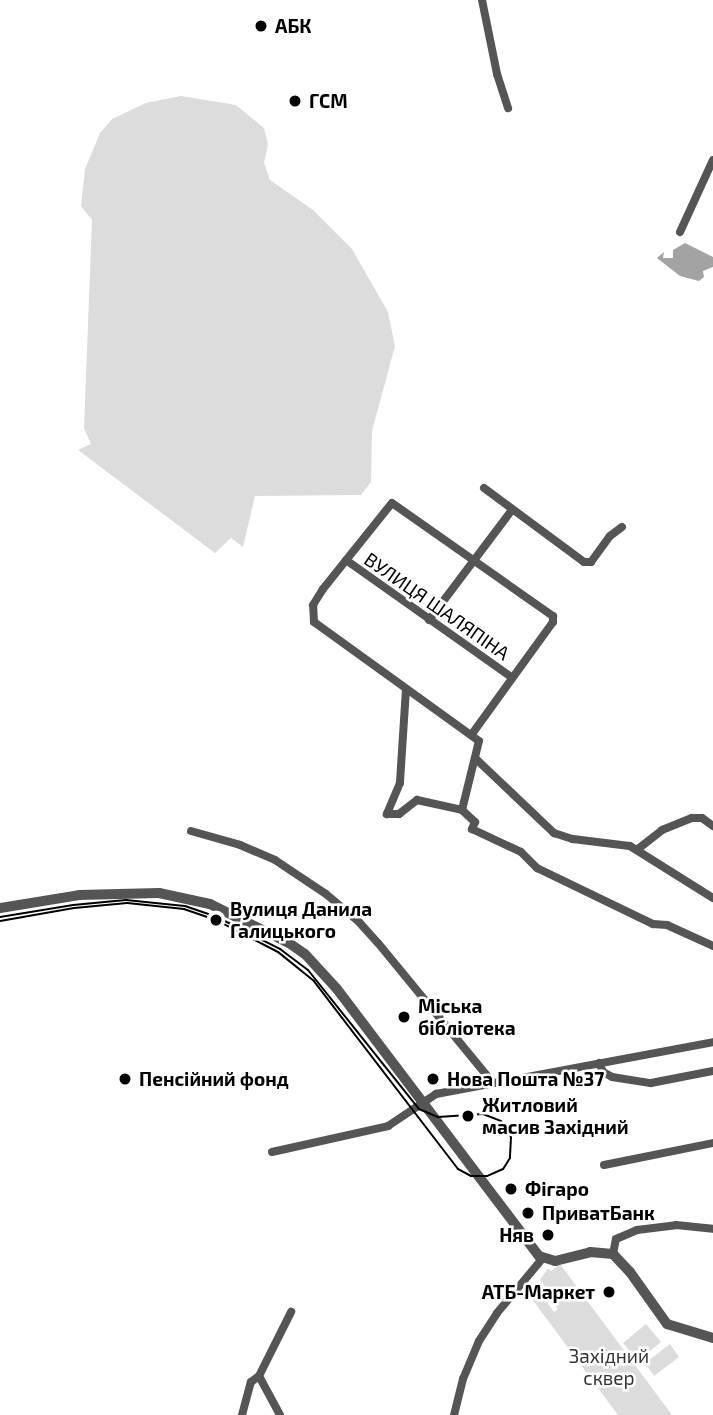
<!DOCTYPE html>
<html>
<head>
<meta charset="utf-8">
<style>
	body { margin:0 }
	#map { position:relative; width:713px; height:1415px; overflow:hidden; background:#fff; font-family:"Exo 2",sans-serif }
	div>[style] { position:absolute }
	.green>* { inset:0; background:#dcdcdc }
	.water>* { inset:0; background:#a3a3a3 }
	.minor>* { height:8px; margin:-4px; padding:0 4px; transform-origin:4px; border-radius:4px; background:#555 }
	.tertiary>* { height:10px; margin:-5px; padding:0 5px; transform-origin:5px; border-radius:5px; background:#555 }
	.tram>* { height:2px; margin:-1px; padding:0 1px; transform-origin:1px; border-radius:1px; background:#000 }
	.dots>* { width:19px; height:19px; translate:-50% -50%; box-sizing:border-box; border:4px solid #fff; border-radius:50% }
	span { translate:-50% -50%; white-space:nowrap; text-align:center; line-height:1.15; -webkit-text-stroke:5px #fff; paint-order:stroke }
	.poi-label { font-size:19px; color:#000; font-weight:700 }
	.left { translate:0 -50%; text-align:left }
	.right { translate:-100% -50%; text-align:right }
	.street-label { font-size:19px; color:#000 }
	.park-label { font-size:19px; color:#333 }
</style>
</head>
<body>
<div id="map">
	<div class="green">
		<i style="clip-path:polygon(181px 96px,236px 105px,264px 128px,268px 145px,264px 163px,270px 180px,313px 210px,352px 249px,388px 312px,395px 346px,372px 431px,371px 482px,361px 495px,255px 496px,243px 547px,231px 538px,215px 553px,78px 450px,91px 444px,84px 428px,92px 220px,81px 206px,85px 169px,100px 133px,112px 119px,146px 103px)"></i>
		<i style="clip-path:polygon(560px 1264px,672px 1415px,618px 1415px,526px 1291px,534px 1285px,554px 1312px,557px 1310px,556px 1301px,540px 1280px,548px 1268px,551px 1271px)"></i>
		<i style="clip-path:polygon(646px 1324px,661px 1342px,638px 1361px,623px 1343px)"></i>
		<i style="clip-path:polygon(670px 1344px,679px 1357px,654px 1376px,645px 1363px)"></i>
	</div>
	<div class="water">
		<i style="clip-path:polygon(685px 243px,713px 257px,713px 267px,703px 271px,704px 277px,699px 281px,680px 276px,657px 258px,664px 252px,663px 258px,673px 258px,673px 250px)"></i>
	</div>
	<div class="minor">
		<i style="left:482px;top:0;width:76px;rotate:78.5deg"></i>
		<i style="left:497px;top:74px;width:36px;rotate:72deg"></i>
		<i style="left:680px;top:232px;width:79px;rotate:-65.4deg"></i>
		<i style="left:484px;top:488px;width:124px;rotate:36.5deg"></i>
		<i style="left:584px;top:562px;width:7px"></i>
		<i style="left:591px;top:562px;width:32px;rotate:-54deg"></i>
		<i style="left:610px;top:536px;width:15px;rotate:-37deg"></i>
		<i style="left:346px;top:560px;width:202px;rotate:35.3deg"></i>
		<i style="left:429px;top:620px;width:136px;rotate:-53deg"></i>
		<i style="left:406px;top:689px;width:94px;rotate:93.7deg"></i>
		<i style="left:400px;top:783px;width:34px;rotate:113deg"></i>
		<i style="left:387px;top:814px;width:12px"></i>
		<i style="left:399px;top:814px;width:23px;rotate:-38deg"></i>
		<i style="left:417px;top:800px;width:46px;rotate:12.5deg"></i>
		<i style="left:462px;top:810px;width:71px;rotate:-76.2deg"></i>
		<i style="left:479px;top:741px;width:203px;rotate:-144.2deg"></i>
		<i style="left:314px;top:622px;width:17px;rotate:-93deg"></i>
		<i style="left:313px;top:605px;width:19px;rotate:-58deg"></i>
		<i style="left:323px;top:589px;width:110px;rotate:-51.3deg"></i>
		<i style="left:392px;top:503px;width:197px;rotate:35.1deg"></i>
		<i style="left:553px;top:616px;width:6px;rotate:90deg"></i>
		<i style="left:553px;top:622px;width:138px;rotate:125.9deg"></i>
		<i style="left:476px;top:759px;width:108px;rotate:43.5deg"></i>
		<i style="left:554px;top:833px;width:20px;rotate:18deg"></i>
		<i style="left:573px;top:839px;width:57px;rotate:7deg"></i>
		<i style="left:630px;top:846px;width:98px;rotate:32.1deg"></i>
		<i style="left:462px;top:810px;width:18px;rotate:43deg"></i>
		<i style="left:475px;top:822px;width:8px;rotate:113deg"></i>
		<i style="left:472px;top:829px;width:54px;rotate:25.1deg"></i>
		<i style="left:521px;top:852px;width:23px;rotate:45deg"></i>
		<i style="left:537px;top:868px;width:129px;rotate:25.8deg"></i>
		<i style="left:653px;top:924px;width:14px;rotate:4deg"></i>
		<i style="left:667px;top:925px;width:51px;rotate:24.5deg"></i>
		<i style="left:191px;top:831px;width:51px;rotate:15.9deg"></i>
		<i style="left:240px;top:845px;width:38px;rotate:23deg"></i>
		<i style="left:275px;top:860px;width:61px;rotate:33.7deg"></i>
		<i style="left:326px;top:894px;width:43px;rotate:40.3deg"></i>
		<i style="left:359px;top:922px;width:28px;rotate:48deg"></i>
		<i style="left:378px;top:943px;width:181px;rotate:50.6deg"></i>
		<i style="left:638px;top:849px;width:31px;rotate:-38deg"></i>
		<i style="left:662px;top:830px;width:32px;rotate:-22deg"></i>
		<i style="left:692px;top:818px;width:10px"></i>
		<i style="left:702px;top:818px;width:14px;rotate:36deg"></i>
		<i style="left:599px;top:1063px;width:10px;rotate:66deg"></i>
		<i style="left:603px;top:1072px;width:10px;rotate:29deg"></i>
		<i style="left:612px;top:1077px;width:39px;rotate:9deg"></i>
		<i style="left:651px;top:1083px;width:63px;rotate:-11deg"></i>
		<i style="left:272px;top:1152px;width:119px;rotate:-12.6deg"></i>
		<i style="left:388px;top:1126px;width:58px;rotate:-33.7deg"></i>
		<i style="left:436px;top:1094px;width:282px;rotate:-10.6deg"></i>
		<i style="left:604px;top:1165px;width:111px;rotate:-11.4deg"></i>
		<i style="left:613px;top:1254px;width:15px;rotate:-79deg"></i>
		<i style="left:616px;top:1239px;width:23px;rotate:-23deg"></i>
		<i style="left:637px;top:1230px;width:39px;rotate:-7deg"></i>
		<i style="left:676px;top:1225px;width:37px;rotate:6deg"></i>
		<i style="left:242px;top:1415px;width:34px;rotate:-75deg"></i>
		<i style="left:251px;top:1382px;width:10px;rotate:-37deg"></i>
		<i style="left:280px;top:1415px;width:44px;rotate:-118.3deg"></i>
		<i style="left:259px;top:1376px;width:72px;rotate:-63.4deg"></i>
		<i style="left:454px;top:1415px;width:37px;rotate:-76deg"></i>
		<i style="left:463px;top:1379px;width:41px;rotate:-67.2deg"></i>
		<i style="left:479px;top:1341px;width:33px;rotate:-57deg"></i>
		<i style="left:497px;top:1313px;width:70px;rotate:-50.2deg"></i>
	</div>
	<div class="tertiary">
		<i style="left:0;top:908px;width:80px;rotate:-9.3deg"></i>
		<i style="left:79px;top:895px;width:80px;rotate:-1.4deg"></i>
		<i style="left:159px;top:893px;width:52px;rotate:12.2deg"></i>
		<i style="left:210px;top:904px;width:88px;rotate:26.3deg"></i>
		<i style="left:289px;top:943px;width:19px;rotate:35deg"></i>
		<i style="left:305px;top:954px;width:47px;rotate:47.6deg"></i>
		<i style="left:337px;top:989px;width:335px;rotate:52.9deg"></i>
		<i style="left:539px;top:1256px;width:17px;rotate:17deg"></i>
		<i style="left:555px;top:1261px;width:36px;rotate:-14deg"></i>
		<i style="left:590px;top:1252px;width:23px;rotate:5deg"></i>
		<i style="left:613px;top:1254px;width:25px;rotate:47deg"></i>
		<i style="left:630px;top:1272px;width:64px;rotate:54.6deg"></i>
		<i style="left:667px;top:1324px;width:48px;rotate:16.9deg"></i>
	</div>
	<div class="tram">
		<i style="left:0;top:917px;width:74px;rotate:-9.3deg"></i>
		<i style="left:73px;top:905px;width:53px;rotate:-5.4deg"></i>
		<i style="left:126px;top:900px;width:59px;rotate:5.8deg"></i>
		<i style="left:185px;top:906px;width:34px;rotate:19deg"></i>
		<i style="left:217px;top:917px;width:71px;rotate:26.9deg"></i>
		<i style="left:280px;top:949px;width:35px;rotate:37deg"></i>
		<i style="left:308px;top:970px;width:178px;rotate:51.4deg"></i>
		<i style="left:419px;top:1109px;width:21px;rotate:23deg"></i>
		<i style="left:438px;top:1117px;width:45px;rotate:-3.8deg"></i>
		<i style="left:483px;top:1114px;width:19px;rotate:21deg"></i>
		<i style="left:501px;top:1121px;width:19px;rotate:58deg"></i>
		<i style="left:511px;top:1137px;width:21px;rotate:93deg"></i>
		<i style="left:510px;top:1158px;width:13px;rotate:122deg"></i>
		<i style="left:503px;top:1169px;width:17px;rotate:156deg"></i>
		<i style="left:487px;top:1176px;width:16px;rotate:180deg"></i>
		<i style="left:471px;top:1176px;width:15px;rotate:-152deg"></i>
		<i style="left:458px;top:1169px;width:237px;rotate:-127.5deg"></i>
		<i style="left:314px;top:981px;width:46px;rotate:-141.1deg"></i>
		<i style="left:278px;top:952px;width:70px;rotate:-152.7deg"></i>
		<i style="left:216px;top:920px;width:34px;rotate:-161deg"></i>
		<i style="left:184px;top:909px;width:57px;rotate:-174deg"></i>
		<i style="left:127px;top:903px;width:53px;rotate:174.6deg"></i>
		<i style="left:74px;top:908px;width:75px;rotate:170deg"></i>
		<i style="left:484px;top:1113px;width:34px;rotate:-12deg"></i>
	</div>
	<div class="dots">
		<i style="left:261px;top:26px;background:#000"></i>
		<i style="left:295px;top:101px;background:#000"></i>
		<i style="left:216px;top:920px;background:#000"></i>
		<i style="left:404px;top:1017px;background:#000"></i>
		<i style="left:125px;top:1079px;background:#000"></i>
		<i style="left:433px;top:1079px;background:#000"></i>
		<i style="left:468px;top:1116px;background:#000"></i>
		<i style="left:511px;top:1189px;background:#000"></i>
		<i style="left:528px;top:1213px;background:#000"></i>
		<i style="left:548px;top:1235px;background:#000"></i>
		<i style="left:609px;top:1292px;background:#000"></i>
	</div>
	<div class="poi-label">
		<span class="left" style="left:275px;top:26px">АБК</span>
		<span class="left" style="left:309px;top:101px">ГСМ</span>
		<span class="left" style="left:230px;top:920px">Вулиця Данила<br>Галицького</span>
		<span class="left" style="left:418px;top:1017px">Міська<br>бібліотека</span>
		<span class="left" style="left:139px;top:1079px">Пенсійний фонд</span>
		<span class="left" style="left:447px;top:1079px">Нова Пошта №37</span>
		<span class="left" style="left:482px;top:1116px">Житловий<br>масив Західний</span>
		<span class="left" style="left:525px;top:1189px">Фігаро</span>
		<span class="left" style="left:542px;top:1213px">ПриватБанк</span>
		<span class="right" style="left:534px;top:1235px">Няв</span>
		<span class="right" style="left:595px;top:1292px">АТБ-Маркет</span>
	</div>
	<div class="street-label">
		<span style="left:437px;top:606px;rotate:35deg">ВУЛИЦЯ ШАЛЯПІНА</span>
	</div>
	<div class="park-label">
		<span style="left:609px;top:1367px">Західний<br>сквер</span>
	</div>
</div>
</body>
</html>
